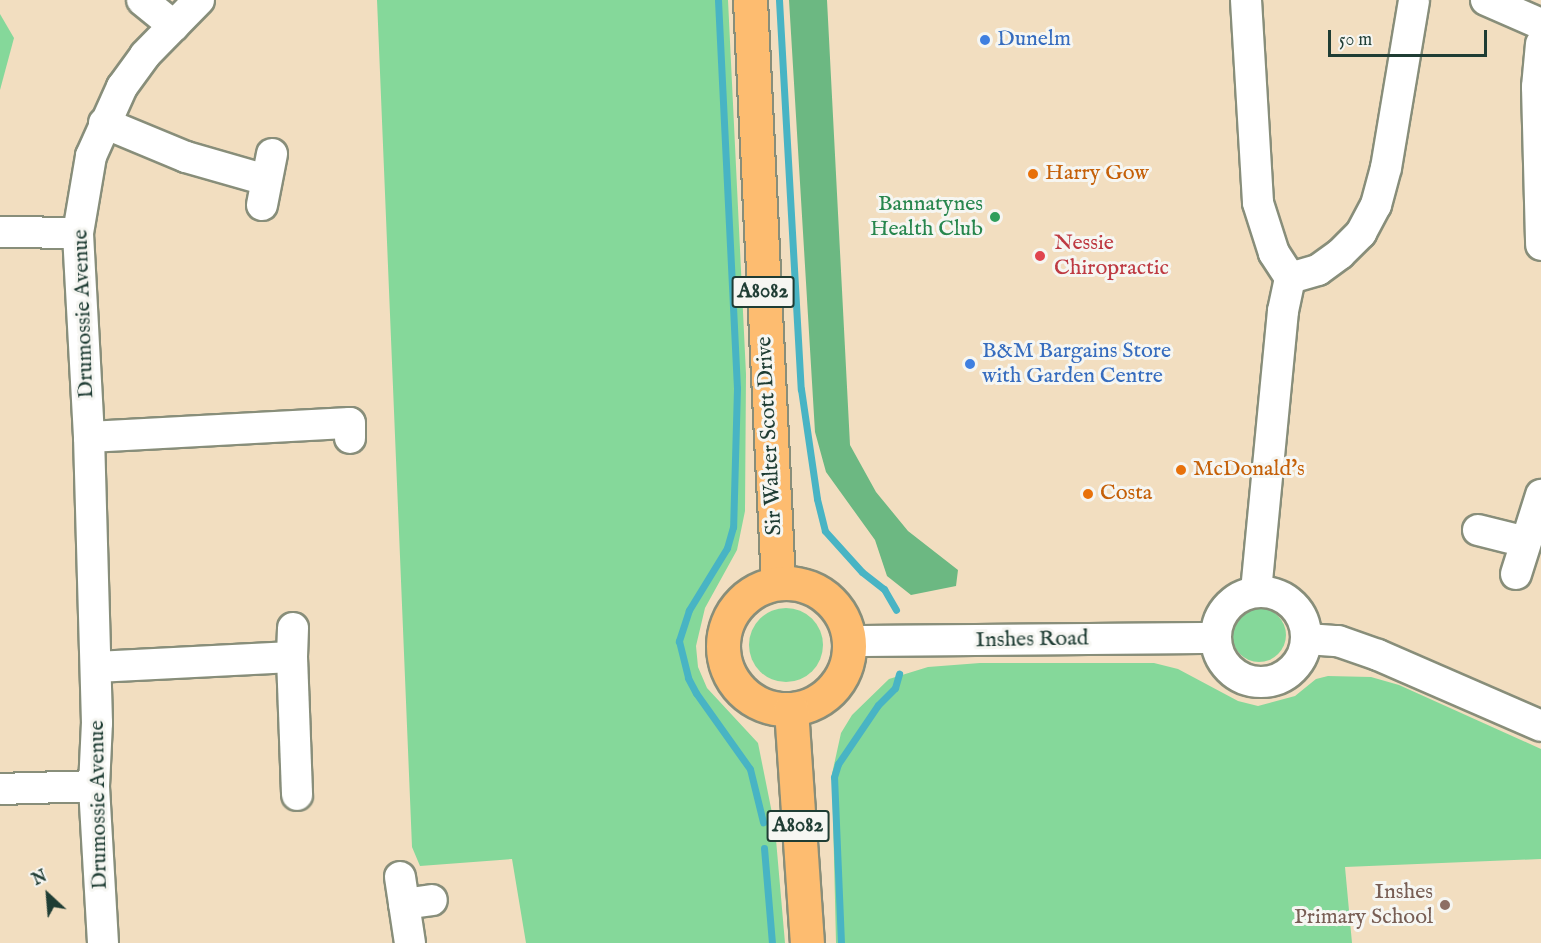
<!DOCTYPE html>
<html>
<head>
<meta charset="utf-8">
<style>
	body { margin:0 }
	#map { position:relative; width:1541px; height:943px; overflow:hidden; background:#f2dec0; font-family:"IM FELL English",serif }
	div>[style] { position:absolute }
	.green>* { inset:0; background:#85d89a }
	.round { border-radius:50% }
	.forest>* { inset:0; background:#6cb882 }
	.stream>* { height:7px; margin:-3.5px; padding:0 3.5px; transform-origin:3.5px; border-radius:3.5px; background:#48b4c4 }
	.roads { filter:drop-shadow(2px 0 #888e7a) drop-shadow(-2px 0 #888e7a) drop-shadow(0 2px #888e7a) drop-shadow(0 -2px #888e7a) }
	.minor>* { height:30px; margin:-15px; padding:0 15px; transform-origin:15px; border-radius:15px; background:#fff }
	.minor>.ring { margin:-15px; padding:0; box-sizing:content-box; background:none; border:30px solid #fff; border-radius:50% }
	.major>* { height:33px; margin:-16.5px; padding:0 16.5px; transform-origin:16.5px; border-radius:16.5px; background:#fdbc70 }
	.major>.ring { margin:-16.5px; padding:0; box-sizing:content-box; background:none; border:33px solid #fdbc70; border-radius:50% }
	.dots>* { width:16px; height:16px; translate:-50% -50%; box-sizing:border-box; border:3px solid #f6f6f2; border-radius:50% }
	span { translate:-50% -50%; white-space:nowrap; text-align:center; line-height:1.15; -webkit-text-stroke:6px #f6f6f2; paint-order:stroke }
	.shield-label span { padding:2px 4px; background:#f6f6f2; border:2px solid; border-radius:4px; -webkit-text-stroke-width:0 }
	.shield-label { font-size:21px; color:#1f3d34; font-weight:700 }
	.shop-label { font-size:22px; color:#366cbe }
	.left { translate:0 -50%; text-align:left }
	.food-label { font-size:22px; color:#c56008 }
	.leisure-label { font-size:22px; color:#27864d }
	.right { translate:-100% -50%; text-align:right }
	.health-label { font-size:22px; color:#be3a42 }
	.street-label { font-size:22px; color:#1f3d34 }
	.education-label { font-size:22px; color:#785e54 }
	.north { position:absolute; left:18px; top:865px; width:60px; height:60px; -webkit-text-stroke:4px #f6f6f2; paint-order:stroke; rotate:334deg; font-size:16px; font-weight:700; line-height:24px; text-align:center; color:#1f3d34 }
	.north::after { content:''; display:block; margin:auto; width:21px; height:27px; background:#1f3d34; clip-path:polygon(50% 0,100% 100%,50% 72%,0 100%) }
	.scale { position:absolute; left:1328px; top:30px; width:159px; height:27px; box-sizing:border-box; border:3px solid #1f3d34; border-top:0; padding-left:8px; font-size:18px; line-height:21px; white-space:nowrap; color:#1f3d34; -webkit-text-stroke:4px #f6f6f2; paint-order:stroke }
</style>
</head>
<body>
<div id="map">
	<div class="green">
		<i style="clip-path:polygon(377px 0,728px 0,746px 374px,745px 511px,737px 550px,705px 608px,696px 646px,698px 667px,707px 688px,758px 743px,775px 828px,785px 943px,526px 943px,512px 859px,420px 866px,412px 847px)"></i>
		<i style="clip-path:polygon(0 14px,14px 38px,0 90px)"></i>
		<i class="round" style="left:1232px;top:608px;width:54px;height:54px"></i>
		<i class="round" style="left:749px;top:608px;width:74px;height:74px"></i>
		<i style="clip-path:polygon(980px 663px,1154px 663px,1178px 669px,1238px 701px,1258px 706px,1295px 696px,1316px 679px,1328px 676px,1371px 677px,1399px 685px,1541px 749px,1541px 859px,1345px 867px,1352px 943px,836px 943px,832px 774px,841px 733px,852px 715px,889px 679px,928px 667px)"></i>
	</div>
	<div class="forest">
		<i style="clip-path:polygon(789px 0,827px 0,850px 445px,876px 492px,908px 531px,958px 570px,956px 586px,911px 595px,887px 576px,875px 540px,826px 472px,815px 432px)"></i>
	</div>
	<div class="stream">
		<i style="left:718px;top:0;width:388px;rotate:87.2deg"></i>
		<i style="left:737px;top:388px;width:139px;rotate:91.6deg"></i>
		<i style="left:733px;top:527px;width:22px;rotate:106deg"></i>
		<i style="left:727px;top:548px;width:73px;rotate:121.5deg"></i>
		<i style="left:689px;top:610px;width:33px;rotate:108deg"></i>
		<i style="left:679px;top:641px;width:38px;rotate:76deg"></i>
		<i style="left:688px;top:678px;width:17px;rotate:62deg"></i>
		<i style="left:696px;top:693px;width:93px;rotate:54.6deg"></i>
		<i style="left:750px;top:769px;width:55px;rotate:76.2deg"></i>
		<i style="left:779px;top:0;width:390px;rotate:86.8deg"></i>
		<i style="left:801px;top:389px;width:111px;rotate:81.7deg"></i>
		<i style="left:817px;top:499px;width:33px;rotate:76deg"></i>
		<i style="left:825px;top:531px;width:55px;rotate:47.9deg"></i>
		<i style="left:862px;top:572px;width:28px;rotate:38deg"></i>
		<i style="left:884px;top:589px;width:24px;rotate:60deg"></i>
		<i style="left:764px;top:848px;width:95px;rotate:85.2deg"></i>
		<i style="left:841px;top:943px;width:166px;rotate:-92.4deg"></i>
		<i style="left:834px;top:777px;width:14px;rotate:-73deg"></i>
		<i style="left:838px;top:764px;width:71px;rotate:-55.9deg"></i>
		<i style="left:878px;top:705px;width:24px;rotate:-45deg"></i>
		<i style="left:895px;top:688px;width:15px;rotate:-74deg"></i>
	</div>
	<div class="roads">
		<div class="minor">
			<i style="left:142px;top:0;width:41px;rotate:39.1deg"></i>
			<i style="left:1246px;top:0;width:203px;rotate:86.6deg"></i>
			<i style="left:1258px;top:203px;width:52px;rotate:72.3deg"></i>
			<i style="left:1274px;top:253px;width:30px;rotate:57deg"></i>
			<i style="left:1290px;top:278px;width:34px;rotate:102deg"></i>
			<i style="left:1283px;top:311px;width:282px;rotate:95.5deg"></i>
			<i style="left:1486px;top:0;width:60px;rotate:23.6deg"></i>
			<i style="left:1541px;top:44px;width:43px;rotate:95.3deg"></i>
			<i style="left:1537px;top:87px;width:158px;rotate:88.5deg"></i>
			<i style="left:104px;top:123px;width:89px;rotate:22.5deg"></i>
			<i style="left:186px;top:157px;width:83px;rotate:16deg"></i>
			<i style="left:262px;top:205px;width:52px;rotate:-78.9deg"></i>
			<i style="left:0;top:232px;width:78px;rotate:0.7deg"></i>
			<i style="left:1290px;top:278px;width:29px;rotate:-16deg"></i>
			<i style="left:1318px;top:270px;width:27px;rotate:-36deg"></i>
			<i style="left:1340px;top:254px;width:30px;rotate:-45deg"></i>
			<i style="left:1361px;top:233px;width:32px;rotate:-62deg"></i>
			<i style="left:1376px;top:205px;width:38px;rotate:-75deg"></i>
			<i style="left:1386px;top:168px;width:170px;rotate:-80.5deg"></i>
			<i style="left:89px;top:437px;width:261px;rotate:-3.1deg"></i>
			<i style="left:350px;top:423px;width:15px;rotate:90deg"></i>
			<i style="left:1478px;top:530px;width:49px;rotate:14deg"></i>
			<i style="left:1516px;top:574px;width:83px;rotate:-72.4deg"></i>
			<i class="ring" style="left:1216px;top:592px;width:60px;height:60px"></i>
			<i style="left:1307px;top:639px;width:31px;rotate:4deg"></i>
			<i style="left:1338px;top:641px;width:42px;rotate:19.3deg"></i>
			<i style="left:1378px;top:655px;width:178px;rotate:23.5deg"></i>
			<i style="left:849px;top:641px;width:366px;rotate:-0.5deg"></i>
			<i style="left:292px;top:657px;width:29px;rotate:-88deg"></i>
			<i style="left:96px;top:667px;width:196px;rotate:-2.9deg"></i>
			<i style="left:292px;top:657px;width:138px;rotate:87.9deg"></i>
			<i style="left:0;top:789px;width:94px;rotate:-1.8deg"></i>
			<i style="left:400px;top:877px;width:67px;rotate:81.4deg"></i>
			<i style="left:404px;top:904px;width:28px;rotate:-8deg"></i>
			<i style="left:103px;top:943px;width:157px;rotate:-93.3deg"></i>
			<i style="left:94px;top:786px;width:63px;rotate:-87.3deg"></i>
			<i style="left:97px;top:723px;width:286px;rotate:-91.6deg"></i>
			<i style="left:89px;top:437px;width:204px;rotate:-93.1deg"></i>
			<i style="left:78px;top:233px;width:78px;rotate:-80.4deg"></i>
			<i style="left:91px;top:156px;width:76px;rotate:-65.8deg"></i>
			<i style="left:122px;top:87px;width:39px;rotate:-54deg"></i>
			<i style="left:145px;top:55px;width:77px;rotate:-45.5deg"></i>
		</div>
		<div class="major">
			<i style="left:750px;top:0;width:584px;rotate:87.25deg"></i>
			<i class="ring" style="left:723px;top:583px;width:93px;height:93px"></i>
			<i style="left:791px;top:709px;width:235px;rotate:86.1deg"></i>
		</div>
	</div>
	<div class="dots">
		<i style="left:985px;top:40px;background:#3f7fe0"></i>
		<i style="left:1033px;top:174px;background:#e8710a"></i>
		<i style="left:995px;top:217px;background:#2e9e5b"></i>
		<i style="left:1040px;top:256px;background:#e0444e"></i>
		<i style="left:970px;top:364px;background:#3f7fe0"></i>
		<i style="left:1181px;top:470px;background:#e8710a"></i>
		<i style="left:1088px;top:494px;background:#e8710a"></i>
		<i style="left:1445px;top:905px;background:#8d6e63"></i>
	</div>
	<div class="shield-label">
		<span style="left:763px;top:292px">A8082</span>
		<span style="left:798px;top:826px">A8082</span>
	</div>
	<div class="shop-label">
		<span class="left" style="left:997px;top:40px">Dunelm</span>
		<span class="left" style="left:982px;top:364px">B&amp;M Bargains Store<br>with Garden Centre</span>
	</div>
	<div class="food-label">
		<span class="left" style="left:1045px;top:174px">Harry Gow</span>
		<span class="left" style="left:1193px;top:470px">McDonald's</span>
		<span class="left" style="left:1100px;top:494px">Costa</span>
	</div>
	<div class="leisure-label">
		<span class="right" style="left:983px;top:217px">Bannatynes<br>Health Club</span>
	</div>
	<div class="health-label">
		<span class="left" style="left:1054px;top:256px">Nessie<br>Chiropractic</span>
	</div>
	<div class="street-label">
		<span style="left:84px;top:314px;rotate:-92deg">Drumossie Avenue</span>
		<span style="left:770px;top:436px;rotate:-93deg">Sir Walter Scott Drive</span>
		<span style="left:1032px;top:640px;rotate:-1deg">Inshes Road</span>
		<span style="left:99px;top:805px;rotate:-91deg">Drumossie Avenue</span>
	</div>
	<div class="education-label">
		<span class="right" style="left:1433px;top:905px">Inshes<br>Primary School</span>
	</div>
	<div class="north">N</div>
	<div class="scale">50 m</div>
</div>
</body>
</html>
